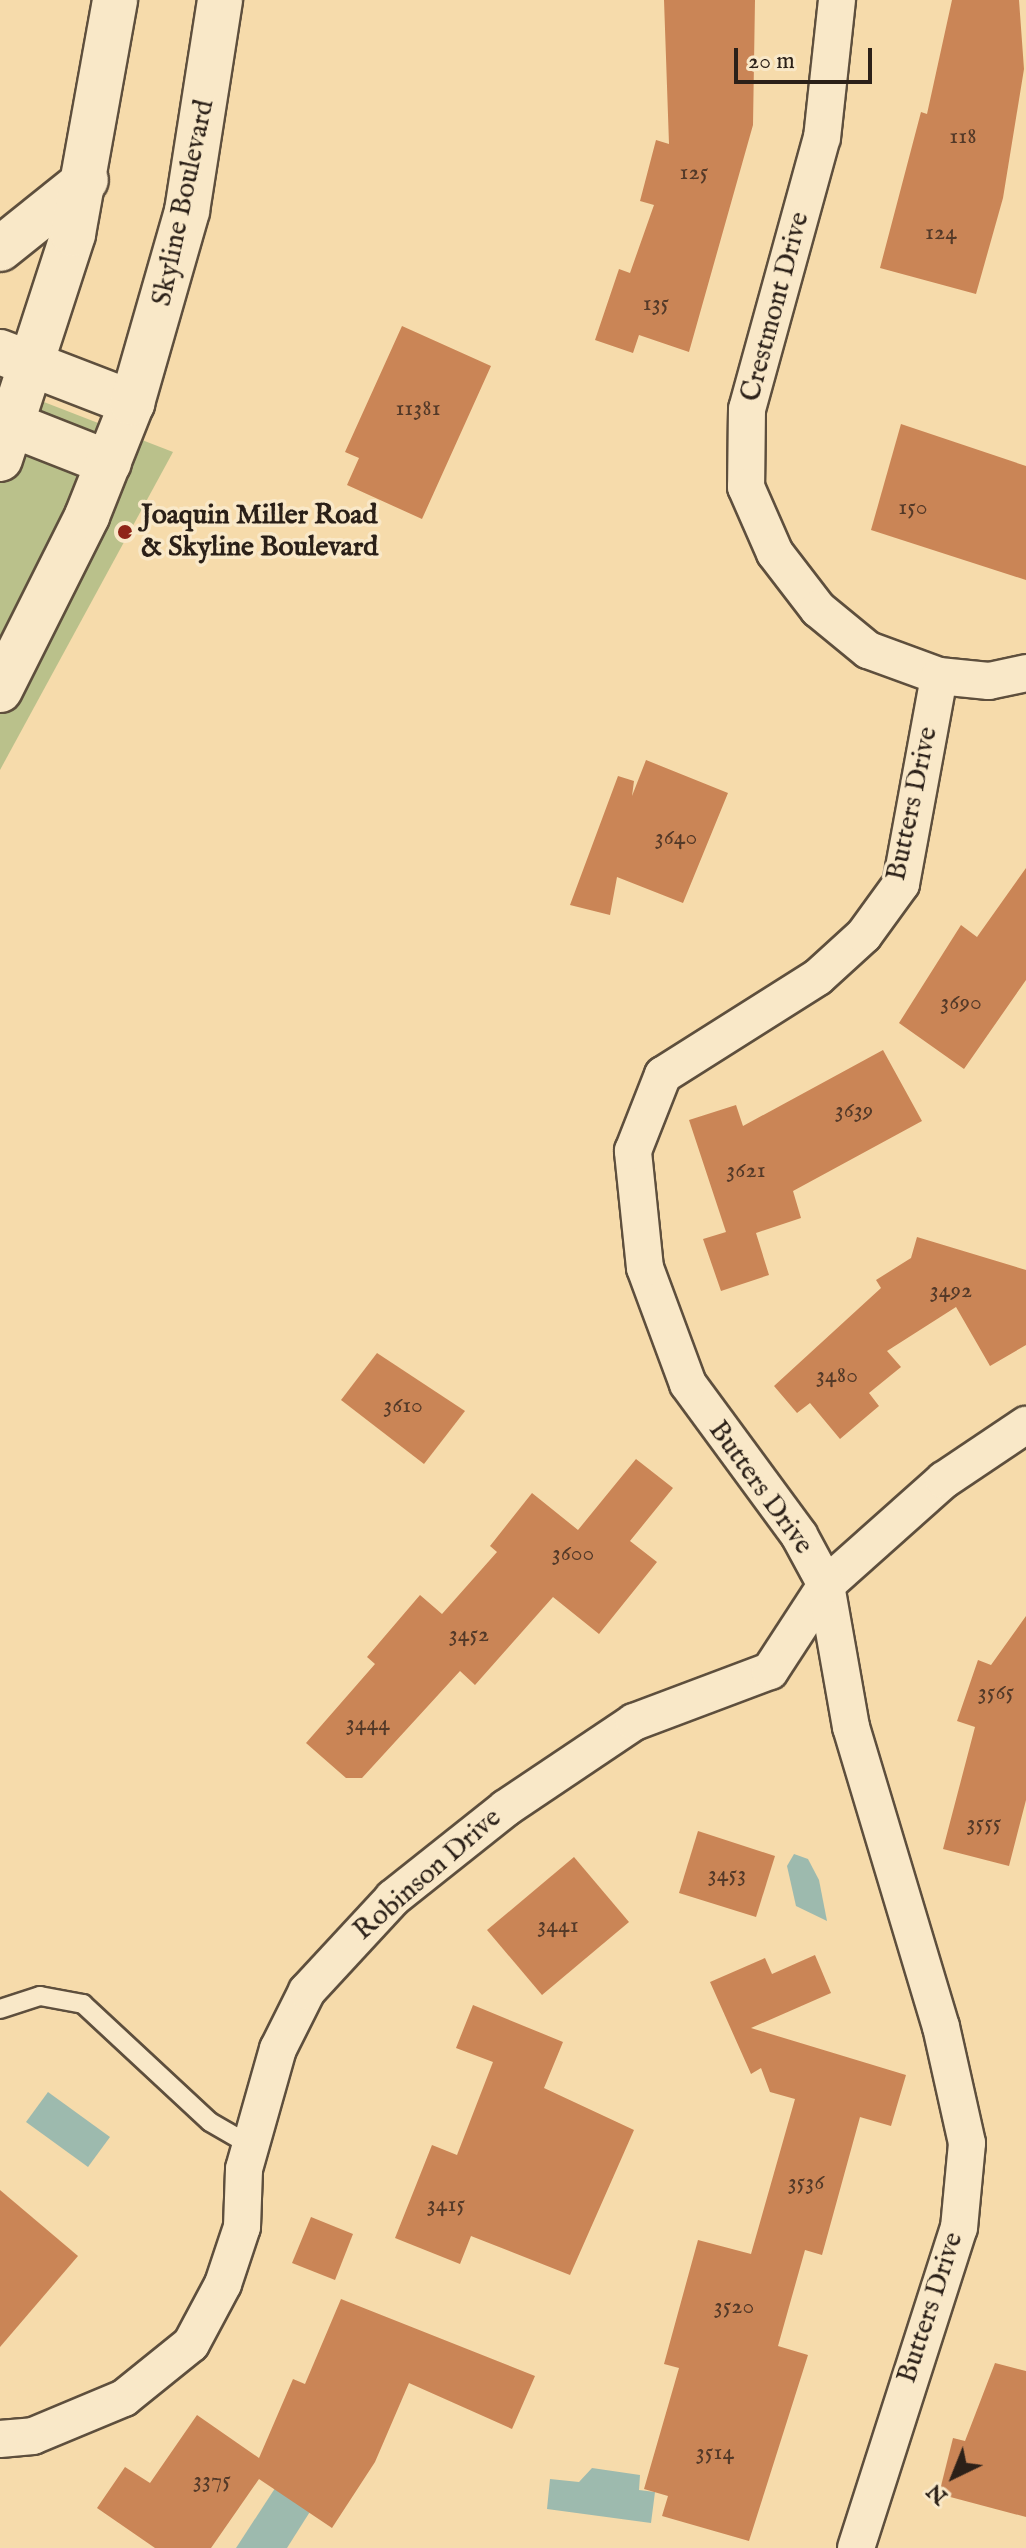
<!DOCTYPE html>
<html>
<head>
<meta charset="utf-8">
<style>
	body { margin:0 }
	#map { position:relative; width:1026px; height:2548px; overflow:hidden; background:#f6dbab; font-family:"IM FELL English",serif }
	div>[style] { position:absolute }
	.green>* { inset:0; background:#bac18b }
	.water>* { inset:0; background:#9dbaae }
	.building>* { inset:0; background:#ca8556 }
	.roads { filter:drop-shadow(2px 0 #5e4f3d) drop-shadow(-2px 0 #5e4f3d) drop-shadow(0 2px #5e4f3d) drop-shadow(0 -2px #5e4f3d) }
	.service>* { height:18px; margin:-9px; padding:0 9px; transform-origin:9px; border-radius:9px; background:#f9e8c8 }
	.minor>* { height:36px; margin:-18px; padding:0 18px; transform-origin:18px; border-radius:18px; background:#f9e8c8 }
	.secondary>* { height:44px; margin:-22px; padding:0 22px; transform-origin:22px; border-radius:22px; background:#f9e8c8 }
	.dots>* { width:22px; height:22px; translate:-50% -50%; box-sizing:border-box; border:4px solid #f9e8c8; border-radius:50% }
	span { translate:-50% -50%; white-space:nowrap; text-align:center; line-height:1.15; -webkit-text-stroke:7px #f9e8c8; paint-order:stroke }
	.number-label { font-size:24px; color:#533928 }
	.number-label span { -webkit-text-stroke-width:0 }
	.street-label { font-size:28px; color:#2b2018 }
	.poi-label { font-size:28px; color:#2b2018; font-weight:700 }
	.left { translate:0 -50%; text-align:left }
	.north { position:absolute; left:914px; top:2436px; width:80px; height:80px; -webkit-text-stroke:6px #f9e8c8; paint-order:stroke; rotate:223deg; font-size:22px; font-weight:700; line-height:32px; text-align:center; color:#2b2018 }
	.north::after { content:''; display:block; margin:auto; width:28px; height:36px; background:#2b2018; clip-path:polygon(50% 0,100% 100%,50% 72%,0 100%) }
	.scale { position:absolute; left:734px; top:48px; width:138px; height:36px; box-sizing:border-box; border:4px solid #2b2018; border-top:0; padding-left:10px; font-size:24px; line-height:28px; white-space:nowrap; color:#2b2018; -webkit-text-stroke:6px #f9e8c8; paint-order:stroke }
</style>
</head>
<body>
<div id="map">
	<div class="green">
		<i style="clip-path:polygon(0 385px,173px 452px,0 770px)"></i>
	</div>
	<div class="water">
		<i style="clip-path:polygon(794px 1854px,808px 1859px,819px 1880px,827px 1921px,796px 1906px,787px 1866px)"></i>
		<i style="clip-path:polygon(48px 2092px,110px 2137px,88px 2167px,26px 2122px)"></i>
		<i style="clip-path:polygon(592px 2468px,640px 2475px,639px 2490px,655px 2492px,651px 2523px,547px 2509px,550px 2479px,579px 2482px)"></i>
		<i style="clip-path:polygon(283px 2476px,318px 2499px,287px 2548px,236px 2548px)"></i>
	</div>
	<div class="building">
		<i style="clip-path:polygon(664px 0,755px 0,753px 125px,689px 352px,639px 335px,633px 353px,595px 340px,619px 269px,630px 273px,654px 205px,640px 201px,656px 140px,669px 144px)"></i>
		<i style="clip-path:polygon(952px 0,1019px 0,1024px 69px,1003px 198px,976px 294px,880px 268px,921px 112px,927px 114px)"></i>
		<i style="clip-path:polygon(402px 326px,491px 366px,422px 519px,347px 485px,359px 458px,345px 452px)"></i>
		<i style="clip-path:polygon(901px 424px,1026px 466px,1026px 580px,871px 530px)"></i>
		<i style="clip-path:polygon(646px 760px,728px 793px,683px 903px,617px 877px,610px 915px,570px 905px,618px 776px,634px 781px,632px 796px)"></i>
		<i style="clip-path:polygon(1026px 868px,1026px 980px,964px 1069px,899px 1023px,961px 925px,977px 937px)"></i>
		<i style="clip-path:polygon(883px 1050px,922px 1121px,793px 1191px,801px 1218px,756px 1233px,769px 1275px,721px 1291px,703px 1239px,726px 1232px,689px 1120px,736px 1105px,743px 1126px)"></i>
		<i style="clip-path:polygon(917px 1237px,1026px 1270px,1026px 1345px,990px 1366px,956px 1307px,887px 1351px,901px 1367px,869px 1393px,879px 1406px,840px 1439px,810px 1403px,797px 1413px,774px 1386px,881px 1288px,876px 1280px,911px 1258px)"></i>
		<i style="clip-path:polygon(377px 1353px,465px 1411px,424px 1464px,341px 1400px)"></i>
		<i style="clip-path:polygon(636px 1459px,673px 1488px,630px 1541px,657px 1562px,599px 1634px,553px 1597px,475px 1685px,460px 1671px,362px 1778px,346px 1778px,306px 1743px,375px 1664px,367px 1657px,420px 1595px,442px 1614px,497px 1552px,490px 1546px,532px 1493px,578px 1530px)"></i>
		<i style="clip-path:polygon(1026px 1616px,1026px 1800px,1009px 1866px,943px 1849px,975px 1727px,957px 1721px,978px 1660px,991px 1665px)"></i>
		<i style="clip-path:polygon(698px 1831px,775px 1856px,756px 1917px,679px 1893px)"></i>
		<i style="clip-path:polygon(574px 1857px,629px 1922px,542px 1995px,487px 1930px)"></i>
		<i style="clip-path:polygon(815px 1955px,831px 1993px,751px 2028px,906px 2075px,891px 2126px,860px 2117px,822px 2255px,805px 2250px,778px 2346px,808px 2355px,749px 2541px,662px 2516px,668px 2496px,644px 2489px,679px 2368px,664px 2364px,698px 2240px,751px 2254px,795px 2099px,770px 2092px,761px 2068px,751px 2074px,710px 1982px,765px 1958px,772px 1974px)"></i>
		<i style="clip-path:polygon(473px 2005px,563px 2042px,544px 2088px,634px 2130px,570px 2275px,471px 2236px,460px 2264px,395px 2238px,432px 2145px,457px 2155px,493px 2062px,456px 2048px)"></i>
		<i style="clip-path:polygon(0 2190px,78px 2256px,0 2347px)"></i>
		<i style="clip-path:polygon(311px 2217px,353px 2234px,335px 2280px,292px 2263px)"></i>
		<i style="clip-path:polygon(341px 2299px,535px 2376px,512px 2429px,409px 2383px,375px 2462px,332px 2528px,259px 2479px,211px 2548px,155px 2548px,97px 2508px,125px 2467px,150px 2483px,197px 2415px,259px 2458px,293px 2379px,305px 2384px)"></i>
		<i style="clip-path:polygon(995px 2363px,1026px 2371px,1026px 2517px,939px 2494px,953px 2438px,965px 2441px)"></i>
	</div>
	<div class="roads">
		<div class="service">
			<i style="left:0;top:2009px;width:42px;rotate:-18deg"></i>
			<i style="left:40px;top:1996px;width:44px;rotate:10.5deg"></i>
			<i style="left:83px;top:2004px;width:173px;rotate:42.9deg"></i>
			<i style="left:210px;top:2122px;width:46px;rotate:29.9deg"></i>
		</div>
		<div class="minor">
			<i style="left:837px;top:0;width:138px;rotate:96.2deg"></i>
			<i style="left:822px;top:137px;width:282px;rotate:105.4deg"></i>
			<i style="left:747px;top:409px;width:78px;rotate:90.7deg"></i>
			<i style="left:746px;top:487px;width:72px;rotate:66.3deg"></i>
			<i style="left:775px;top:553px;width:71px;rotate:52.5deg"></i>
			<i style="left:818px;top:609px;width:65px;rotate:39.4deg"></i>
			<i style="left:868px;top:650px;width:76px;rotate:20.1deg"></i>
			<i style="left:939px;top:676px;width:50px;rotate:5.7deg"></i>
			<i style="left:989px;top:681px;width:38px;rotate:-12deg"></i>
			<i style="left:0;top:2439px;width:33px;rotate:-5deg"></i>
			<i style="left:33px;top:2436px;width:99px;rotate:-22.7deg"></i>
			<i style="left:124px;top:2398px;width:86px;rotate:-38.9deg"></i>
			<i style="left:191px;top:2344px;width:68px;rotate:-61.9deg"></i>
			<i style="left:223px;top:2284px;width:60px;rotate:-71.6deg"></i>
			<i style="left:242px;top:2227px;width:58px;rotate:-88deg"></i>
			<i style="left:244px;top:2169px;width:125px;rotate:-74.2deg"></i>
			<i style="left:278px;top:2049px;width:65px;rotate:-63.4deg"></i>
			<i style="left:307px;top:1991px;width:127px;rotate:-47.2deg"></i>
			<i style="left:393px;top:1898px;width:144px;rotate:-38.5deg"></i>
			<i style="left:506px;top:1808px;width:154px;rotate:-33.9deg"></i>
			<i style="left:634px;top:1722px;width:145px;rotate:-20.6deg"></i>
			<i style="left:770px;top:1671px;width:103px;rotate:-56.9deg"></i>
			<i style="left:826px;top:1585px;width:158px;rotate:-41.7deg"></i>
			<i style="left:944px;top:1480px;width:99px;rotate:-33.9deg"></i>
			<i style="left:856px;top:2548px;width:336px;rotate:-72.2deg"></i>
			<i style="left:959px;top:2228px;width:85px;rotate:-84.6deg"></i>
			<i style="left:967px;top:2143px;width:119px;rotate:-102.6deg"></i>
			<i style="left:941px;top:2027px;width:313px;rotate:-106.7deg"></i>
			<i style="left:851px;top:1727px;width:144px;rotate:-100deg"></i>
			<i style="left:826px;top:1585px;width:57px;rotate:-118.4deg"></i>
			<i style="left:799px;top:1535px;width:187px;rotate:-126.3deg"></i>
			<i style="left:688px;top:1384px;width:124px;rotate:-110.3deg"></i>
			<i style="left:645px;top:1268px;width:118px;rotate:-95.9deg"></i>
			<i style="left:633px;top:1151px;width:82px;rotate:-68.5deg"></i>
			<i style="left:663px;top:1075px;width:183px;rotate:-32.3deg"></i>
			<i style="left:818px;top:977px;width:62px;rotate:-42.4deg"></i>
			<i style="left:864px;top:935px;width:63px;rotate:-54deg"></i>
			<i style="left:901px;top:884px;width:211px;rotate:-79.6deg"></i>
		</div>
		<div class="secondary">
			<i style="left:0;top:249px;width:110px;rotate:-38.7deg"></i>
			<i style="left:0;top:352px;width:142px;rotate:21.1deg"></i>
			<i style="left:0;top:420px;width:117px;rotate:21.5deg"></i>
			<i style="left:0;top:459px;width:237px;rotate:-72deg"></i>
			<i style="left:73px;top:234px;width:238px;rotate:-79.8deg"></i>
			<i style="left:0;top:690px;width:195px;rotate:-63.4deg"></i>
			<i style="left:87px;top:516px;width:122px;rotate:-68.3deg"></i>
			<i style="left:132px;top:403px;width:200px;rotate:-74deg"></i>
			<i style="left:187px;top:211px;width:214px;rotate:-81.1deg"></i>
		</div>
	</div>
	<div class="dots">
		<i style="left:125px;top:532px;background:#8f2418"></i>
	</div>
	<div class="number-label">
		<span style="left:963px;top:137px">118</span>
		<span style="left:694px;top:173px">125</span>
		<span style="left:941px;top:233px">124</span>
		<span style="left:656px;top:304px">135</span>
		<span style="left:418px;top:409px">11381</span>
		<span style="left:913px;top:508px">150</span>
		<span style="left:676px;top:838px">3640</span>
		<span style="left:961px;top:1003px">3690</span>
		<span style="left:854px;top:1111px">3639</span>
		<span style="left:746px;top:1171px">3621</span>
		<span style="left:951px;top:1291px">3492</span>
		<span style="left:837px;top:1376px">3480</span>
		<span style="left:403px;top:1406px">3610</span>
		<span style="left:573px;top:1554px">3600</span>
		<span style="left:469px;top:1635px">3452</span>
		<span style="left:996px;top:1693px">3565</span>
		<span style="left:368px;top:1724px">3444</span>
		<span style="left:984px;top:1824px">3555</span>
		<span style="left:727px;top:1875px">3453</span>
		<span style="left:558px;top:1926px">3441</span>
		<span style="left:806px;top:2183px">3536</span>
		<span style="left:446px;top:2205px">3415</span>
		<span style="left:734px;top:2307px">3520</span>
		<span style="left:715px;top:2453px">3514</span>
		<span style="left:212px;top:2481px">3375</span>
	</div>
	<div class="street-label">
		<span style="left:184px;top:203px;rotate:-78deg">Skyline Boulevard</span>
		<span style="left:776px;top:307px;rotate:-75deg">Crestmont Drive</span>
		<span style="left:913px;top:804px;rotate:-78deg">Butters Drive</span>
		<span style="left:760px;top:1488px;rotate:54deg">Butters Drive</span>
		<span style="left:428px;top:1875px;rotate:-41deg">Robinson Drive</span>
		<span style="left:931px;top:2308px;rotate:-72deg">Butters Drive</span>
	</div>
	<div class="poi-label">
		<span class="left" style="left:141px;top:532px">Joaquin Miller Road<br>&amp; Skyline Boulevard</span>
	</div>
	<div class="north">N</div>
	<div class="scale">20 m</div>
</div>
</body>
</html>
